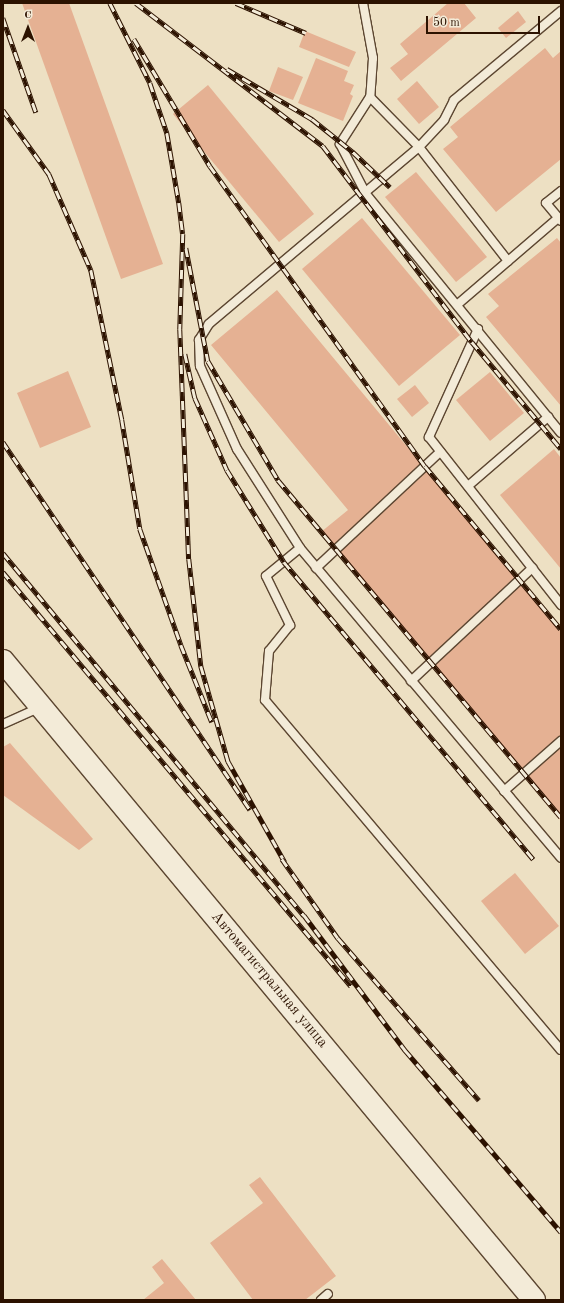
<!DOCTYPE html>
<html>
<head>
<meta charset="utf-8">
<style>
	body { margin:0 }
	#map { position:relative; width:564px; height:1303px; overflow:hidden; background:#ede0c3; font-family:"Old Standard TT",serif }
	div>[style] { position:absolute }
	.building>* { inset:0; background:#e5b193 }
	.roads { filter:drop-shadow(1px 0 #5c4631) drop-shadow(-1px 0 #5c4631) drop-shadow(0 1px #5c4631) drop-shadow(0 -1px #5c4631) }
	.service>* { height:8px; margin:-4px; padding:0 4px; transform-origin:4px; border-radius:4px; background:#f3ebd8 }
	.secondary>* { height:22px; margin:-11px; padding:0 11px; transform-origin:11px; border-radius:11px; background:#f3ebd8 }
	.rail>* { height:4.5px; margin-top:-2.25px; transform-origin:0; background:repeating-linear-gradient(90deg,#f3ebd8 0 9px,#2c1200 0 18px); box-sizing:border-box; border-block:1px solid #2c1200 }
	span { translate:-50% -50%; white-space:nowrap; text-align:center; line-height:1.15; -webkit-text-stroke:3px #f3ebd8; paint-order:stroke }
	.street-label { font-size:15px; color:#2c1200 }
	.frame { position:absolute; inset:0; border:4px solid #2c1200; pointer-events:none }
	.north { position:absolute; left:8px; top:8px; width:40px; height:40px; -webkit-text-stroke:3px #f3ebd8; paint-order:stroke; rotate:0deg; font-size:11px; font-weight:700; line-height:16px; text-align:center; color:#2c1200 }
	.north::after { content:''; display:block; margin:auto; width:14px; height:18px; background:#2c1200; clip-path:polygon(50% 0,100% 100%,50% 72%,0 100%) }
	.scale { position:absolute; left:426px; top:16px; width:114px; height:18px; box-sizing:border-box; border:2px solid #2c1200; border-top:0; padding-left:5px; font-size:12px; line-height:14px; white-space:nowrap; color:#2c1200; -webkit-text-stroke:3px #f3ebd8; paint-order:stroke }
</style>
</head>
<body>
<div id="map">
	<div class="building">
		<i style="clip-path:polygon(22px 3px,69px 3px,163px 264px,121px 279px)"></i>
		<i style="clip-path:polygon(448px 3px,464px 3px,476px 18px,401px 81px,390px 68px,408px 54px,400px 44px)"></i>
		<i style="clip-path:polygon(518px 11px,526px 22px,506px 38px,498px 28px)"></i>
		<i style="clip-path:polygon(305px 31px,356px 52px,349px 67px,299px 47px)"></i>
		<i style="clip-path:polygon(545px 48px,553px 58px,561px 51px,561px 159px,496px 212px,443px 149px,458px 137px,450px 127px)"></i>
		<i style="clip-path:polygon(316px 58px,348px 71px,344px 81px,354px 85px,350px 94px,353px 96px,343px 121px,298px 103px)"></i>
		<i style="clip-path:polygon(278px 67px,303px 77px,293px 100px,269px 91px)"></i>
		<i style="clip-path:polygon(417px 81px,439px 107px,419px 124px,397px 99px)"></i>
		<i style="clip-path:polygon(208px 85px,314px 214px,279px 242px,173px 114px)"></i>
		<i style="clip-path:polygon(416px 172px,487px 257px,456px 282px,385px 197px)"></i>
		<i style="clip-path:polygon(362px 218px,460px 335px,399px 386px,302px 269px)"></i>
		<i style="clip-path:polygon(557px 238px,561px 243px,561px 406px,486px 317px,499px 306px,488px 294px)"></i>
		<i style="clip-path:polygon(277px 290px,561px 632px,561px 821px,321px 532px,348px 510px,211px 345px)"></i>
		<i style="clip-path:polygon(68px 371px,91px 427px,40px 448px,17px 393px)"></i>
		<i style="clip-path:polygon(490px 372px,524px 413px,490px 441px,456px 400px)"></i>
		<i style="clip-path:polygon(415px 385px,429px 403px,412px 417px,397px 399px)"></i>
		<i style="clip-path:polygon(554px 449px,561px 458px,561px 569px,500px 495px)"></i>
		<i style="clip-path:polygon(10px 743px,93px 839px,79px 850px,3px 795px,3px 747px)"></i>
		<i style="clip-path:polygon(515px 873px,559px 926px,525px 954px,481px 901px)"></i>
		<i style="clip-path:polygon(260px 1177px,336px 1276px,305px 1300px,253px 1300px,210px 1243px,263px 1203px,249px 1185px)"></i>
		<i style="clip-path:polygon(162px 1259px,196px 1300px,143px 1300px,164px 1283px,152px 1267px)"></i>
	</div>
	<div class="roads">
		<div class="service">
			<i style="left:363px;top:3px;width:56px;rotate:79.7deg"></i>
			<i style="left:373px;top:58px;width:39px;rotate:94deg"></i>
			<i style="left:370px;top:97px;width:56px;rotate:122.6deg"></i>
			<i style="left:340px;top:144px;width:56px;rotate:62.5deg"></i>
			<i style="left:366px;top:194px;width:308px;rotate:50.8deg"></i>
			<i style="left:370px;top:97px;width:70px;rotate:45.6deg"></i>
			<i style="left:419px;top:147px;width:275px;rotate:139.9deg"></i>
			<i style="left:209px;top:324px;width:19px;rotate:122deg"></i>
			<i style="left:199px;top:340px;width:26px;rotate:88deg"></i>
			<i style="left:200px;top:366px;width:91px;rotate:66deg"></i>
			<i style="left:237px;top:449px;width:117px;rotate:57.5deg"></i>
			<i style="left:300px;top:548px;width:405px;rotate:49.9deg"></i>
			<i style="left:561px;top:191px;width:19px;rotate:141deg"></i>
			<i style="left:546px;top:203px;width:23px;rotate:50deg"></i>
			<i style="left:508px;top:261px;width:145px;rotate:-128deg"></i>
			<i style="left:419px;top:147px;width:37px;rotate:-47deg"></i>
			<i style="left:444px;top:120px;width:22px;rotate:-63deg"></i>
			<i style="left:454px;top:100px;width:139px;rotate:-39.8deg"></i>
			<i style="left:458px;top:304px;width:132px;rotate:-40.7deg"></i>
			<i style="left:478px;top:329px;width:119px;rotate:114.4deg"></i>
			<i style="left:429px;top:437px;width:214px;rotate:51.8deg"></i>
			<i style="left:468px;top:486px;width:106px;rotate:-40.8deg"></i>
			<i style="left:300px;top:548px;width:44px;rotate:140.5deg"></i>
			<i style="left:266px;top:576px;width:55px;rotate:63.9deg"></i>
			<i style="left:290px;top:625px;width:33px;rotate:129deg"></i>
			<i style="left:269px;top:651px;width:49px;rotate:94.7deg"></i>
			<i style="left:265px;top:700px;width:458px;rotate:49.8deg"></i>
			<i style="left:316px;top:568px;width:170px;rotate:-43.1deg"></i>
			<i style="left:411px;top:681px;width:166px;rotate:-43deg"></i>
			<i style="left:3px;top:724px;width:42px;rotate:-24.1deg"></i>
			<i style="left:504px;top:791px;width:76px;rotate:-41.3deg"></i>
			<i style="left:321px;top:1300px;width:9px;rotate:-41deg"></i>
		</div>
		<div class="secondary">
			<i style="left:3px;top:661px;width:831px;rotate:50.27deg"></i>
		</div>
	</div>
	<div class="rail">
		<i style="left:110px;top:3px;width:89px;rotate:63.4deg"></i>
		<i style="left:150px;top:83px;width:53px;rotate:71.2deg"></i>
		<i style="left:167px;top:133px;width:71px;rotate:80.3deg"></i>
		<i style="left:179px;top:203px;width:31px;rotate:83deg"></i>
		<i style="left:183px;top:234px;width:95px;rotate:91.8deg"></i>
		<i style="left:180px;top:329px;width:230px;rotate:87.8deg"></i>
		<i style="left:189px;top:559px;width:108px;rotate:83.6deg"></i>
		<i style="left:201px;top:666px;width:99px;rotate:74.1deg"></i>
		<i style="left:228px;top:761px;width:116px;rotate:60.6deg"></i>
		<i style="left:136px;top:3px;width:235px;rotate:37.4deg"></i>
		<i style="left:323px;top:146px;width:246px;rotate:52.8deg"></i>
		<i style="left:472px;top:342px;width:139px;rotate:50.2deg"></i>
		<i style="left:236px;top:3px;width:76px;rotate:23.2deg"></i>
		<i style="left:3px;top:18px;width:100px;rotate:70.7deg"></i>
		<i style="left:134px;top:39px;width:148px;rotate:59.1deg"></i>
		<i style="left:210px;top:166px;width:369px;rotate:54.4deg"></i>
		<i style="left:425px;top:466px;width:212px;rotate:50.2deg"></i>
		<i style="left:227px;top:69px;width:99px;rotate:30.5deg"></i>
		<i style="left:312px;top:119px;width:53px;rotate:38.8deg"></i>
		<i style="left:353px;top:152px;width:51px;rotate:43.4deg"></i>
		<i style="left:3px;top:110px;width:79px;rotate:54.3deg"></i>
		<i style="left:49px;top:174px;width:105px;rotate:66.4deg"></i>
		<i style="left:91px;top:270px;width:153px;rotate:78.3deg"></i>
		<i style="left:122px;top:420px;width:110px;rotate:80.6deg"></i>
		<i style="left:140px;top:529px;width:123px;rotate:70.5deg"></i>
		<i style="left:181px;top:645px;width:83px;rotate:68.1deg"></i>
		<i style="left:186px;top:248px;width:115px;rotate:79deg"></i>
		<i style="left:208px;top:361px;width:138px;rotate:59.5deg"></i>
		<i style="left:278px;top:480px;width:440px;rotate:50deg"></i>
		<i style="left:185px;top:354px;width:45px;rotate:77.2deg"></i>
		<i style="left:195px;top:398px;width:79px;rotate:66deg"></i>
		<i style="left:227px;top:470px;width:108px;rotate:58.2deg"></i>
		<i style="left:284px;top:562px;width:388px;rotate:50deg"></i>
		<i style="left:3px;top:442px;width:443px;rotate:56.1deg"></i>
		<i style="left:3px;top:553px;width:471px;rotate:50.3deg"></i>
		<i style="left:304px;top:915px;width:169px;rotate:53.2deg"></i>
		<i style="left:405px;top:1050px;width:240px;rotate:49.4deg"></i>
		<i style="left:3px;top:572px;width:541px;rotate:49.95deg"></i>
		<i style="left:282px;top:859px;width:97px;rotate:54.7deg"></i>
		<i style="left:338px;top:938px;width:215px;rotate:49deg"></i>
	</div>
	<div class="street-label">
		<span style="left:269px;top:980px;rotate:50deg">Автомагистральная улица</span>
	</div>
	<div class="frame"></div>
	<div class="north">С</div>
	<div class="scale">50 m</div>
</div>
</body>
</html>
